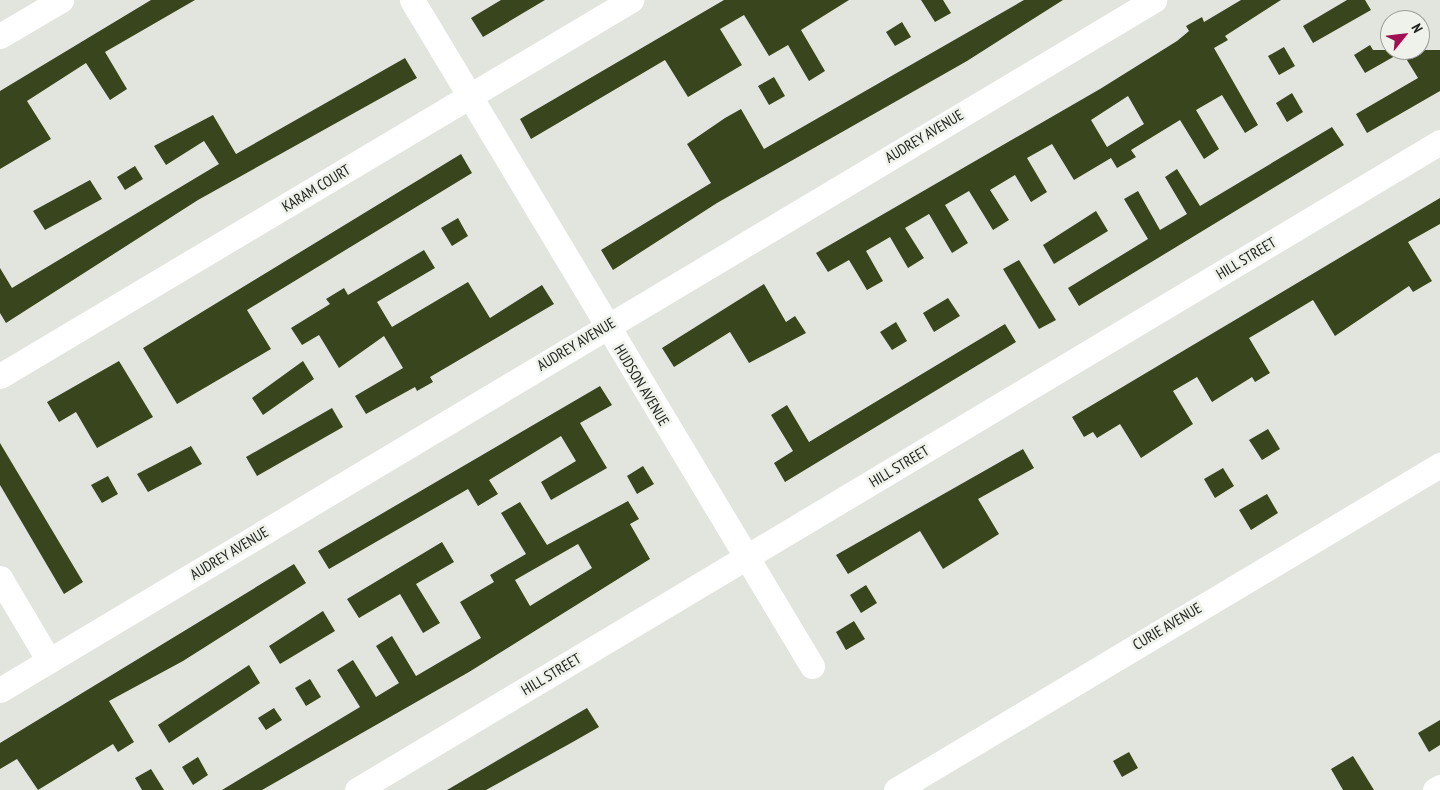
<!DOCTYPE html>
<html>
<head>
<meta charset="utf-8">
<style>
	body { margin:0 }
	#map { position:relative; width:1440px; height:790px; overflow:hidden; background:#e2e5de; font-family:"PT Sans Narrow",sans-serif }
	div>[style] { position:absolute }
	.building>* { inset:0; background:#39461d }
	.minor>* { height:25px; margin:-12.5px; padding:0 12.5px; transform-origin:12.5px; border-radius:12.5px; background:#fff }
	span { translate:-50% -50%; white-space:nowrap; text-align:center; line-height:1.15; -webkit-text-stroke:5px #eff2eb; paint-order:stroke }
	.street-label { font-size:15px; color:#1e1f1c }
	.north { position:absolute; left:1380px; top:10px; width:50px; height:50px; box-sizing:border-box; background:#eff2eb; border:1px solid #9b9e98; border-radius:50%; rotate:61deg; font-size:14px; font-weight:700; line-height:20px; text-align:center; color:#1e1f1c }
	.north::after { content:''; display:block; margin:auto; width:18px; height:22px; background:#a31052; clip-path:polygon(50% 0,100% 100%,50% 72%,0 100%) }
</style>
</head>
<body>
<div id="map">
	<div class="building">
		<i style="clip-path:polygon(151px 0,195px 0,105px 52px,127px 89px,110px 100px,86px 63px,27px 101px,51px 139px,0 169px,0 91px)"></i>
		<i style="clip-path:polygon(501px 0,545px 0,483px 37px,471px 18px)"></i>
		<i style="clip-path:polygon(724px 0,849px 0,801px 30px,825px 71px,809px 81px,788px 45px,769px 56px,744px 15px,720px 29px,742px 65px,688px 97px,665px 60px,531px 139px,520px 119px)"></i>
		<i style="clip-path:polygon(921px 0,943px 0,951px 13px,935px 22px)"></i>
		<i style="clip-path:polygon(1024px 0,1063px 0,967px 61px,717px 203px,613px 270px,601px 250px,711px 183px,687px 144px,725px 118px,741px 109px,764px 149px)"></i>
		<i style="clip-path:polygon(evenodd,1241px 0,1281px 0,1225px 36px,1228px 40px,1214px 48px,1258px 125px,1245px 133px,1222px 95px,1196px 110px,1219px 149px,1204px 159px,1180px 120px,1131px 150px,1136px 157px,1117px 168px,1111px 158px,1074px 180px,1052px 144px,1027px 158px,1047px 192px,1031px 202px,1015px 175px,990px 190px,1009px 220px,993px 230px,969px 191px,945px 205px,968px 243px,952px 253px,929px 214px,905px 228px,924px 258px,908px 268px,890px 237px,866px 251px,883px 281px,867px 290px,849px 260px,828px 272px,816px 253px,1100px 89px,1177px 41px,1189px 31px,1186px 26px,1202px 17px,1204px 22px,1241px 0,1128px 96px,1144px 124px,1107px 147px,1091px 120px,1128px 96px)"></i>
		<i style="clip-path:polygon(1347px 0,1365px 0,1371px 10px,1313px 43px,1303px 26px)"></i>
		<i style="clip-path:polygon(902px 22px,911px 37px,895px 46px,886px 32px)"></i>
		<i style="clip-path:polygon(1370px 45px,1373px 50px,1440px 50px,1440px 91px,1367px 133px,1356px 114px,1418px 78px,1402px 52px,1365px 73px,1354px 55px)"></i>
		<i style="clip-path:polygon(1284px 47px,1295px 66px,1279px 75px,1268px 56px)"></i>
		<i style="clip-path:polygon(405px 58px,417px 78px,198px 200px,6px 323px,0 313px,0 268px,12px 288px,219px 164px,204px 141px,166px 165px,154px 146px,213px 115px,236px 154px)"></i>
		<i style="clip-path:polygon(774px 77px,785px 96px,769px 105px,758px 86px)"></i>
		<i style="clip-path:polygon(1292px 93px,1303px 112px,1287px 122px,1276px 103px)"></i>
		<i style="clip-path:polygon(1332px 127px,1344px 145px,1079px 306px,1068px 288px,1148px 239px,1124px 199px,1138px 191px,1160px 230px,1187px 214px,1165px 177px,1177px 169px,1200px 206px)"></i>
		<i style="clip-path:polygon(461px 154px,472px 173px,247px 310px,271px 349px,177px 404px,143px 348px)"></i>
		<i style="clip-path:polygon(135px 166px,143px 179px,125px 190px,117px 177px)"></i>
		<i style="clip-path:polygon(90px 180px,102px 199px,45px 230px,33px 211px)"></i>
		<i style="clip-path:polygon(1440px 198px,1440px 224px,1408px 242px,1432px 281px,1413px 292px,1409px 286px,1335px 336px,1313px 300px,1268px 327px,1249px 338px,1270px 373px,1255px 382px,1252px 377px,1212px 402px,1197px 377px,1173px 391px,1193px 424px,1141px 458px,1120px 424px,1097px 438px,1093px 432px,1084px 437px,1072px 417px)"></i>
		<i style="clip-path:polygon(1096px 211px,1108px 231px,1054px 264px,1043px 245px)"></i>
		<i style="clip-path:polygon(458px 218px,468px 236px,452px 246px,441px 228px)"></i>
		<i style="clip-path:polygon(424px 250px,435px 268px,377px 302px,392px 327px,468px 282px,490px 318px,542px 285px,554px 304px,430px 377px,433px 382px,417px 391px,415px 387px,366px 414px,355px 396px,403px 368px,384px 336px,339px 368px,319px 335px,302px 345px,291px 328px,330px 304px,326px 299px,344px 288px,348px 295px)"></i>
		<i style="clip-path:polygon(1019px 260px,1056px 320px,1039px 329px,1003px 269px)"></i>
		<i style="clip-path:polygon(764px 284px,786px 322px,795px 316px,806px 333px,749px 363px,730px 332px,674px 367px,662px 348px)"></i>
		<i style="clip-path:polygon(948px 298px,960px 316px,934px 332px,923px 313px)"></i>
		<i style="clip-path:polygon(896px 322px,907px 341px,892px 350px,880px 332px)"></i>
		<i style="clip-path:polygon(1005px 324px,1016px 342px,785px 482px,774px 463px,793px 451px,771px 415px,787px 405px,809px 442px)"></i>
		<i style="clip-path:polygon(119px 361px,153px 417px,97px 448px,76px 412px,59px 422px,47px 402px)"></i>
		<i style="clip-path:polygon(303px 361px,314px 379px,263px 415px,252px 398px)"></i>
		<i style="clip-path:polygon(600px 386px,612px 405px,580px 423px,607px 468px,551px 500px,541px 482px,576px 461px,561px 436px,489px 480px,498px 494px,478px 506px,468px 489px,329px 569px,318px 551px)"></i>
		<i style="clip-path:polygon(332px 408px,343px 427px,257px 476px,246px 457px)"></i>
		<i style="clip-path:polygon(1268px 429px,1280px 449px,1262px 460px,1249px 440px)"></i>
		<i style="clip-path:polygon(0 443px,83px 582px,64px 594px,0 485px)"></i>
		<i style="clip-path:polygon(191px 446px,202px 464px,148px 492px,137px 474px)"></i>
		<i style="clip-path:polygon(1023px 449px,1034px 468px,978px 499px,999px 534px,943px 569px,920px 531px,848px 574px,836px 555px)"></i>
		<i style="clip-path:polygon(643px 466px,654px 484px,637px 494px,627px 476px)"></i>
		<i style="clip-path:polygon(1223px 468px,1234px 486px,1215px 498px,1204px 479px)"></i>
		<i style="clip-path:polygon(108px 476px,118px 494px,102px 503px,91px 485px)"></i>
		<i style="clip-path:polygon(1267px 494px,1278px 513px,1251px 530px,1239px 510px)"></i>
		<i style="clip-path:polygon(evenodd,628px 501px,639px 519px,630px 524px,650px 559px,469px 672px,262px 790px,222px 790px,360px 707px,337px 670px,353px 660px,376px 697px,399px 683px,376px 646px,392px 636px,416px 676px,481px 638px,460px 602px,494px 582px,490px 575px,526px 554px,501px 513px,520px 502px,547px 545px,628px 501px,578px 544px,592px 568px,530px 606px,515px 580px,578px 544px)"></i>
		<i style="clip-path:polygon(442px 542px,454px 562px,416px 584px,440px 623px,423px 633px,400px 594px,359px 618px,347px 599px)"></i>
		<i style="clip-path:polygon(294px 564px,306px 583px,183px 661px,109px 701px,134px 742px,118px 752px,113px 744px,38px 790px,17px 759px,0 769px,0 743px)"></i>
		<i style="clip-path:polygon(866px 585px,877px 603px,861px 613px,850px 595px)"></i>
		<i style="clip-path:polygon(323px 611px,335px 631px,280px 664px,269px 646px)"></i>
		<i style="clip-path:polygon(854px 621px,865px 639px,846px 650px,836px 632px)"></i>
		<i style="clip-path:polygon(249px 665px,260px 683px,169px 743px,158px 725px)"></i>
		<i style="clip-path:polygon(310px 679px,321px 697px,306px 706px,295px 688px)"></i>
		<i style="clip-path:polygon(274px 708px,282px 720px,266px 730px,258px 718px)"></i>
		<i style="clip-path:polygon(587px 708px,599px 727px,571px 743px,486px 790px,447px 790px)"></i>
		<i style="clip-path:polygon(1440px 720px,1440px 745px,1429px 752px,1418px 733px)"></i>
		<i style="clip-path:polygon(1129px 752px,1138px 768px,1122px 777px,1113px 761px)"></i>
		<i style="clip-path:polygon(1353px 756px,1374px 790px,1343px 790px,1331px 769px)"></i>
		<i style="clip-path:polygon(198px 757px,208px 775px,193px 785px,182px 767px)"></i>
		<i style="clip-path:polygon(151px 769px,164px 790px,142px 790px,135px 778px)"></i>
	</div>
	<div class="minor">
		<i style="left:412px;top:0;width:777px;rotate:59.01deg"></i>
		<i style="left:0;top:36px;width:71px;rotate:-30.5deg"></i>
		<i style="left:0;top:376px;width:735px;rotate:-30.79deg"></i>
		<i style="left:0;top:578px;width:96px;rotate:59.4deg"></i>
		<i style="left:0;top:690px;width:1345px;rotate:-30.88deg"></i>
		<i style="left:357px;top:790px;width:1262px;rotate:-30.89deg"></i>
		<i style="left:896px;top:790px;width:634px;rotate:-30.86deg"></i>
		<i style="left:1435px;top:790px;width:6px;rotate:-31deg"></i>
	</div>
	<div class="street-label">
		<span style="left:924px;top:136px;rotate:-31deg">AUDREY AVENUE</span>
		<span style="left:316px;top:188px;rotate:-31deg">KARAM COURT</span>
		<span style="left:1246px;top:258px;rotate:-31deg">HILL STREET</span>
		<span style="left:576px;top:344px;rotate:-31deg">AUDREY AVENUE</span>
		<span style="left:642px;top:385px;rotate:59deg">HUDSON AVENUE</span>
		<span style="left:899px;top:466px;rotate:-31deg">HILL STREET</span>
		<span style="left:229px;top:553px;rotate:-31deg">AUDREY AVENUE</span>
		<span style="left:1167px;top:626px;rotate:-31deg">CURIE AVENUE</span>
		<span style="left:551px;top:674px;rotate:-31deg">HILL STREET</span>
	</div>
	<div class="north">N</div>
</div>
</body>
</html>
